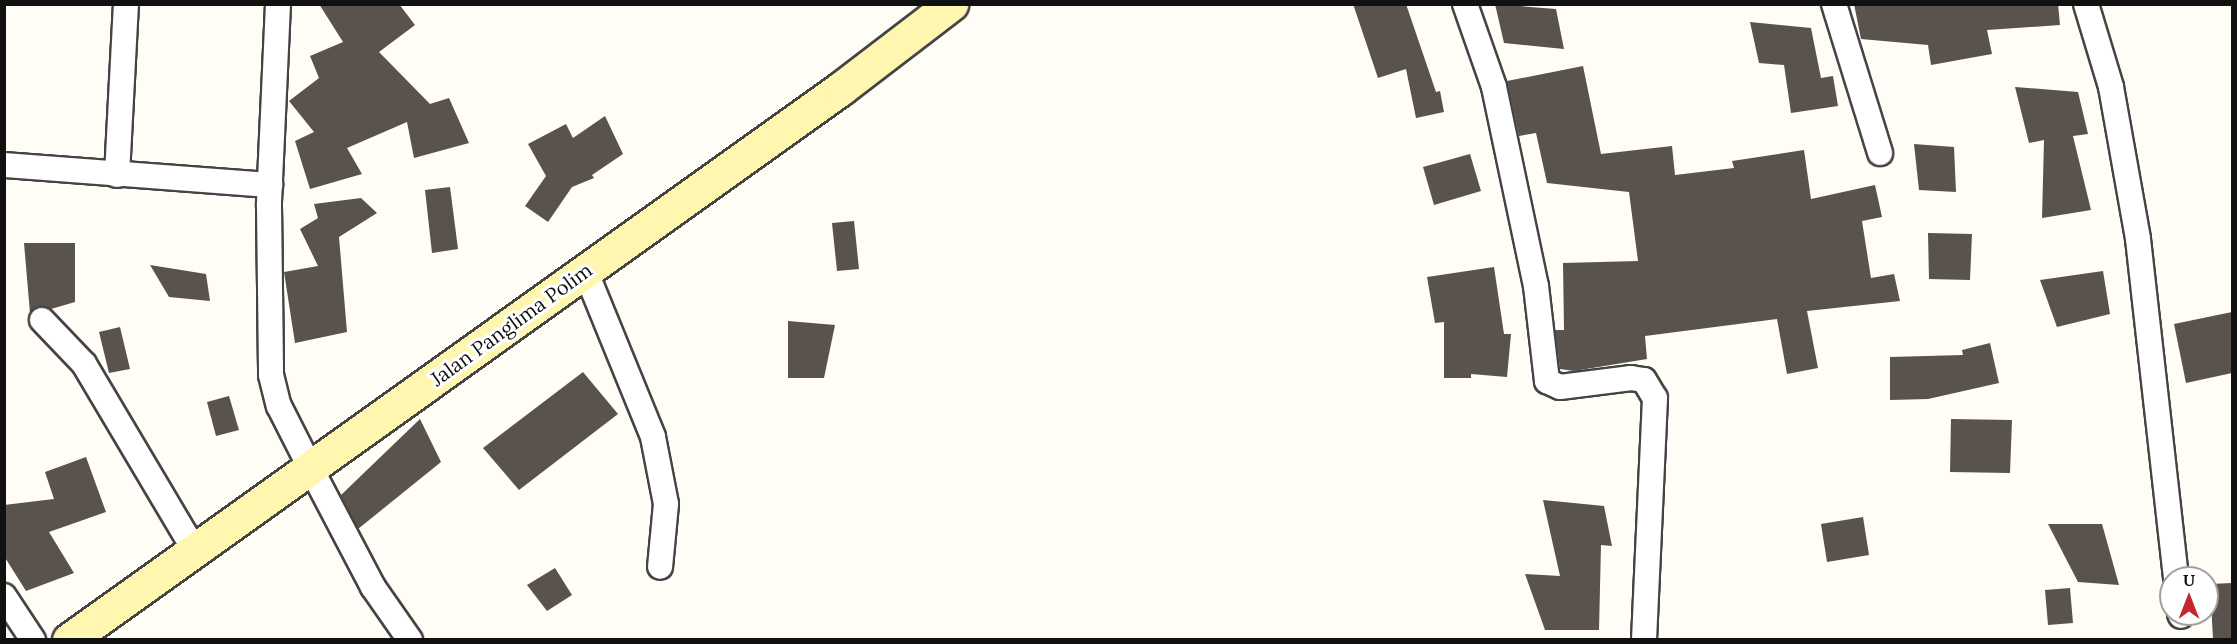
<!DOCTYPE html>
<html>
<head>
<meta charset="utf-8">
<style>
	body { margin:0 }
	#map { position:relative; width:2237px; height:644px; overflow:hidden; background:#fffdf5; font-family:Lora,serif }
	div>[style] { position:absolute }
	.building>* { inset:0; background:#5a524d }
	.roads { filter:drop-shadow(2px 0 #444) drop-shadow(-2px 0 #444) drop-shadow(0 2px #444) drop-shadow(0 -2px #444) }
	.street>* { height:24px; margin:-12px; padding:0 12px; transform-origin:12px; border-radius:12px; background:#fff }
	.secondary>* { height:33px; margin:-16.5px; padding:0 16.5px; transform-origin:16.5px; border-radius:16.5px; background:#fff6b0 }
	span { translate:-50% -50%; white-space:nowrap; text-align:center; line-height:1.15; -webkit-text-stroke:6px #fff; paint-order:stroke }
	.street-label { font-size:20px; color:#111 }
	.frame { position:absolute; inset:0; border:6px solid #111; pointer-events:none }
	.north { position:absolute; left:2159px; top:566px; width:60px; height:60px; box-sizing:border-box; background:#fff; border:2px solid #a0a0a0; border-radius:50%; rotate:0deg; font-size:16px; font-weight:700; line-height:24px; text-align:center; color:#111 }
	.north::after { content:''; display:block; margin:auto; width:21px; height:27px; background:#c4262e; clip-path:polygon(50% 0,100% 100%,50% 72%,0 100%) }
</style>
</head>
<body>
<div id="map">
	<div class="building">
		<i style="clip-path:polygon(319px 4px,399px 4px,415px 25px,379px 52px,430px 104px,449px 98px,469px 143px,414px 158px,407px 122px,347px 148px,362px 174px,310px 189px,295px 141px,314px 132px,289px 101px,319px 78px,310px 56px,343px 42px)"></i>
		<i style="clip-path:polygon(1353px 4px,1406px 4px,1436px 92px,1440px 91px,1444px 112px,1416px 118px,1406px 69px,1378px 78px)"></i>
		<i style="clip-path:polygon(1495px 4px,1556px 9px,1564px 49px,1504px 43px)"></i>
		<i style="clip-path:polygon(1854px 4px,2058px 4px,2060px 25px,1987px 30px,1992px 54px,1931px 65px,1928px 45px,1861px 39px)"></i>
		<i style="clip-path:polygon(1750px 22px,1811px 28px,1821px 78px,1833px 76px,1838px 106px,1791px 113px,1784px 65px,1759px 63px)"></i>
		<i style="clip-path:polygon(1583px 66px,1601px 154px,1672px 146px,1675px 175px,1734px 168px,1732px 161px,1804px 150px,1811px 199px,1875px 185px,1882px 217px,1862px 221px,1871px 278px,1894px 274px,1900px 301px,1807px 311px,1818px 368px,1787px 374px,1777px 319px,1645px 336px,1647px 359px,1574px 371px,1560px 369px,1555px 330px,1564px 330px,1563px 263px,1638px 261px,1629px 192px,1547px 183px,1536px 133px,1519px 136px,1507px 81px)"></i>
		<i style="clip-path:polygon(2015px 87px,2078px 92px,2088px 134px,2073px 136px,2091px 210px,2042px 218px,2044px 140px,2029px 143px)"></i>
		<i style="clip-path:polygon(605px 116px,623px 154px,592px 175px,594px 178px,572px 187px,548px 222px,525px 206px,546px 176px,528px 144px,566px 124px,573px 138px)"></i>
		<i style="clip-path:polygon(1914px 144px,1954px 147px,1956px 192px,1919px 190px)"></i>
		<i style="clip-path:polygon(1470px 154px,1481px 191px,1434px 205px,1423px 167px)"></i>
		<i style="clip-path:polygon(450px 187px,458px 249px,432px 253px,425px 190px)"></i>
		<i style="clip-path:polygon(361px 198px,377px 213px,339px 237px,347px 332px,295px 343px,284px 272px,318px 266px,300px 229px,318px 218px,314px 204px)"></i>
		<i style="clip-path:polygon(854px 221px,859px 269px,837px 271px,832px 223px)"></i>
		<i style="clip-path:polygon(1928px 233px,1972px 234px,1970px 280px,1929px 279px)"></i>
		<i style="clip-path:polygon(24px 243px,75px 243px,75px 302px,51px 309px,38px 306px,30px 313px)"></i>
		<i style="clip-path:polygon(150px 265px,206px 274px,210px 301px,169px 297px)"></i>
		<i style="clip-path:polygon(1494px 267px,1504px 334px,1511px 334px,1507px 377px,1471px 374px,1471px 378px,1444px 378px,1444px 322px,1435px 323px,1427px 277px)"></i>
		<i style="clip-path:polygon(2103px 271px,2110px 314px,2057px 327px,2040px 280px)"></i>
		<i style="clip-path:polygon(2232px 312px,2232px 373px,2186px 383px,2174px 324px)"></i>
		<i style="clip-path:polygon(788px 321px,835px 325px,824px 378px,788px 378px)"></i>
		<i style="clip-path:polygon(120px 327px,130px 369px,109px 373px,99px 332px)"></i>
		<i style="clip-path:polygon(1990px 343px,1999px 383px,1928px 399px,1890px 400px,1890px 357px,1963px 355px,1962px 350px)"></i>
		<i style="clip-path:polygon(583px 372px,618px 414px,519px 490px,483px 448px)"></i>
		<i style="clip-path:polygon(229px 396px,239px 430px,216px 436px,207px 402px)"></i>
		<i style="clip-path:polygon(420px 419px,441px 462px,358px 529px,341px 495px)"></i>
		<i style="clip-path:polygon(1951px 419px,2012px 420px,2010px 473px,1950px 472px)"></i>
		<i style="clip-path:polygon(86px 457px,106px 512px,49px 532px,74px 573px,26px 591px,4px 556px,4px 505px,54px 499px,45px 472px)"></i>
		<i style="clip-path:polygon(1543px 500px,1604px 506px,1612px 546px,1601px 545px,1599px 630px,1545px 630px,1525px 574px,1560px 576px)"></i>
		<i style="clip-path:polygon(1863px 517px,1869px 555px,1827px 562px,1821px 524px)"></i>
		<i style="clip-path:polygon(2048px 524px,2102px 524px,2119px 585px,2078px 582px)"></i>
		<i style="clip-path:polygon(555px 568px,572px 595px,547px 611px,527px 585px)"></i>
		<i style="clip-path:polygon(2232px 583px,2232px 639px,2213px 639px,2210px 584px)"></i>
		<i style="clip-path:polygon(2070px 588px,2073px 623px,2048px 625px,2045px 590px)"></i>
	</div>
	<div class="roads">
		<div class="street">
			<i style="left:278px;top:4px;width:202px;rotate:92.6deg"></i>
			<i style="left:269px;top:206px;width:169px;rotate:89.3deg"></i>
			<i style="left:271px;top:375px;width:32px;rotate:76deg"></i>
			<i style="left:279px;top:406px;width:68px;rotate:63.1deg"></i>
			<i style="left:310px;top:467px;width:136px;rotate:62.3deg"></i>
			<i style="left:373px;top:587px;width:65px;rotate:55.1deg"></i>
			<i style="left:1465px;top:4px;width:88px;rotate:70.7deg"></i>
			<i style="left:1494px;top:87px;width:203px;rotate:78.1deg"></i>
			<i style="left:1536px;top:286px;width:96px;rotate:83.4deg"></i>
			<i style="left:1547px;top:381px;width:14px;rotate:25deg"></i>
			<i style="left:1560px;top:387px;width:72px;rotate:-7.2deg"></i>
			<i style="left:1631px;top:378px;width:13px;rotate:9deg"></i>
			<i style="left:1644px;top:380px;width:21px;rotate:59deg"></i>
			<i style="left:1655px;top:398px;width:242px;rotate:92.6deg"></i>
			<i style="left:1834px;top:4px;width:156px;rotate:72.8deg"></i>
			<i style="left:2086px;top:4px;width:87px;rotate:73.2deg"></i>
			<i style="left:2111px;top:87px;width:154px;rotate:79.9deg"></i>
			<i style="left:2138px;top:239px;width:341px;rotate:83.6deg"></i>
			<i style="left:4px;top:165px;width:267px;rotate:4.3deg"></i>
			<i style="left:117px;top:175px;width:171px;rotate:-87deg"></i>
			<i style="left:585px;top:270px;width:180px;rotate:67.8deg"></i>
			<i style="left:653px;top:437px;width:68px;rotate:79deg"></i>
			<i style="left:666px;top:504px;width:63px;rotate:95.4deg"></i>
			<i style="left:42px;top:320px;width:61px;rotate:46.3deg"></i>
			<i style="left:84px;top:364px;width:217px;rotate:59.3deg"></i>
			<i style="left:4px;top:596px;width:53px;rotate:56.6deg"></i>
			<i style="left:2180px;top:614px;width:2px;rotate:63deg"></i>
		</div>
		<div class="secondary">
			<i style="left:69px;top:640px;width:948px;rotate:-35.55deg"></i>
			<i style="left:840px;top:89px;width:140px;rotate:-37.4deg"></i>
		</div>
	</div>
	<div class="street-label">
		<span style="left:511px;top:324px;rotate:-36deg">Jalan Panglima Polim</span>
	</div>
	<div class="frame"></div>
	<div class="north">U</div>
</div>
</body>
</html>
